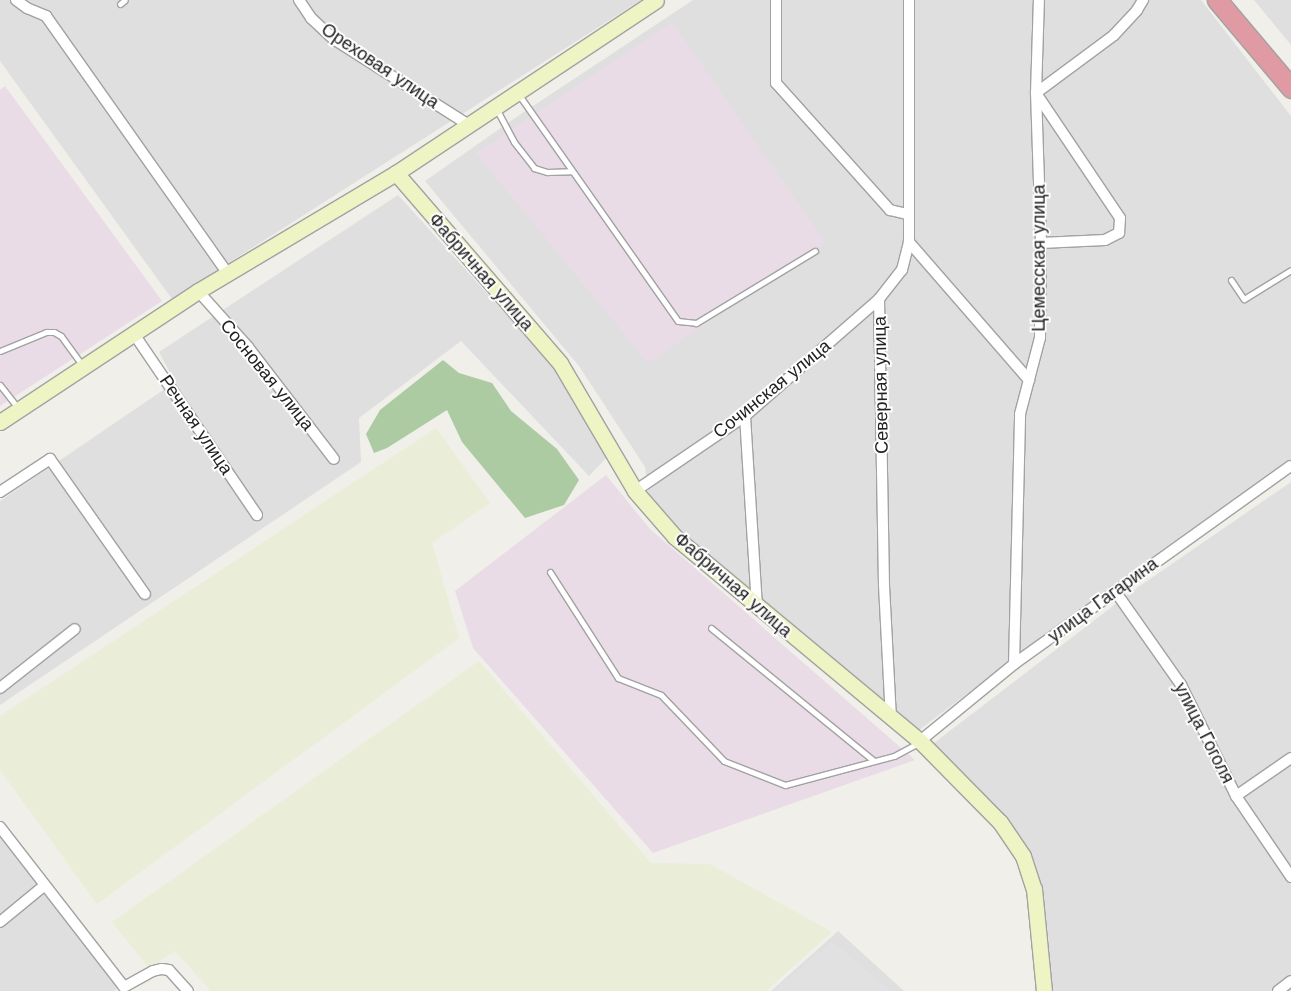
<!DOCTYPE html>
<html>
<head>
<meta charset="utf-8">
<style>
	body { margin:0 }
	#map { position:relative; width:1291px; height:991px; overflow:hidden; background:#f1efe9; font-family:"Work Sans",sans-serif }
	div>[style] { position:absolute }
	.residential>* { inset:0; background:#dfdfdf }
	.industrial>* { inset:0; background:#e9dce6 }
	.farmland>* { inset:0; background:#eaedd7 }
	.forest>* { inset:0; background:#accba3 }
	.parking>* { inset:0; background:#e1e1e1 }
	.roads { filter:drop-shadow(1px 0 #a2a2a2) drop-shadow(-1px 0 #a2a2a2) drop-shadow(0 1px #a2a2a2) drop-shadow(0 -1px #a2a2a2) }
	.lane>* { height:5px; margin:-2.5px; padding:0 2.5px; transform-origin:2.5px; border-radius:2.5px; background:#fff }
	.street>* { height:10px; margin:-5px; padding:0 5px; transform-origin:5px; border-radius:5px; background:#fff }
	.secondary>* { height:15px; margin:-7.5px; padding:0 7.5px; transform-origin:7.5px; border-radius:7.5px; background:#eff4c4 }
	.highway>* { height:19px; margin:-9.5px; padding:0 9.5px; transform-origin:9.5px; border-radius:9.5px; background:#df9aa3 }
	span { translate:-50% -50%; white-space:nowrap; text-align:center; line-height:1.15; -webkit-text-stroke:4px #fff; paint-order:stroke }
	.street-label { font-size:18px; color:#212121 }
</style>
</head>
<body>
<div id="map">
	<div class="residential">
		<i style="clip-path:polygon(0 0,641px 0,172px 299px,0 61px)"></i>
		<i style="clip-path:polygon(693px 0,1201px 0,1291px 116px,1291px 458px,1090px 601px,919px 730px,680px 536px,649px 498px,645px 467px,579px 366px,425px 181px,515px 118px)"></i>
		<i style="clip-path:polygon(1254px 0,1291px 0,1291px 45px,1286px 39px)"></i>
		<i style="clip-path:polygon(398px 195px,552px 365px,608px 456px,589px 476px,461px 341px,359px 418px,361px 462px,0 705px,0 501px,175px 382px,159px 352px)"></i>
		<i style="clip-path:polygon(1291px 482px,1291px 991px,1053px 991px,1048px 936px,1037px 869px,1015px 830px,934px 743px,1134px 590px)"></i>
		<i style="clip-path:polygon(0 827px,120px 987px,114px 991px,0 991px)"></i>
		<i style="clip-path:polygon(838px 931px,904px 991px,771px 991px)"></i>
	</div>
	<div class="industrial">
		<i style="clip-path:polygon(672px 22px,825px 242px,648px 363px,476px 153px)"></i>
		<i style="clip-path:polygon(5px 86px,162px 301px,0 406px,0 90px)"></i>
		<i style="clip-path:polygon(606px 475px,650px 529px,915px 760px,653px 853px,473px 648px,455px 591px)"></i>
	</div>
	<div class="farmland">
		<i style="clip-path:polygon(436px 428px,490px 503px,432px 543px,459px 638px,97px 904px,0 770px,0 716px)"></i>
		<i style="clip-path:polygon(479px 661px,651px 863px,710px 864px,832px 932px,766px 991px,211px 991px,175px 951px,149px 968px,112px 922px)"></i>
	</div>
	<div class="forest">
		<i style="clip-path:polygon(443px 360px,459px 373px,492px 383px,511px 411px,557px 449px,579px 480px,564px 505px,525px 518px,462px 442px,447px 410px,387px 448px,374px 453px,366px 434px,380px 410px)"></i>
	</div>
	<div class="parking">
		<i style="clip-path:polygon(832px 941px,890px 991px,774px 991px)"></i>
	</div>
	<div class="roads">
		<div class="lane">
			<i style="left:120px;top:4px;width:6px;rotate:-39deg"></i>
			<i style="left:519px;top:95px;width:276px;rotate:54.9deg"></i>
			<i style="left:678px;top:321px;width:18px;rotate:6deg"></i>
			<i style="left:696px;top:323px;width:139px;rotate:-31.2deg"></i>
			<i style="left:497px;top:110px;width:36px;rotate:62deg"></i>
			<i style="left:514px;top:142px;width:33px;rotate:52deg"></i>
			<i style="left:534px;top:168px;width:14px;rotate:17deg"></i>
			<i style="left:547px;top:172px;width:25px;rotate:-2deg"></i>
			<i style="left:1231px;top:280px;width:23px;rotate:56deg"></i>
			<i style="left:1244px;top:299px;width:55px;rotate:-31.7deg"></i>
			<i style="left:0;top:351px;width:50px;rotate:-22.4deg"></i>
			<i style="left:46px;top:332px;width:8px"></i>
			<i style="left:54px;top:332px;width:8px;rotate:30deg"></i>
			<i style="left:61px;top:336px;width:36px;rotate:54deg"></i>
			<i style="left:0;top:385px;width:28px;rotate:52deg"></i>
			<i style="left:550px;top:572px;width:126px;rotate:57.3deg"></i>
			<i style="left:618px;top:678px;width:46px;rotate:21.6deg"></i>
			<i style="left:661px;top:695px;width:91px;rotate:46.3deg"></i>
			<i style="left:724px;top:761px;width:66px;rotate:21.5deg"></i>
			<i style="left:785px;top:785px;width:113px;rotate:-14.9deg"></i>
			<i style="left:894px;top:756px;width:27px;rotate:-28deg"></i>
			<i style="left:711px;top:628px;width:210px;rotate:39.2deg"></i>
		</div>
		<div class="street">
			<i style="left:16px;top:0;width:14px;rotate:36deg"></i>
			<i style="left:27px;top:8px;width:21px;rotate:23deg"></i>
			<i style="left:46px;top:16px;width:316px;rotate:54.8deg"></i>
			<i style="left:299px;top:0;width:22px;rotate:56deg"></i>
			<i style="left:311px;top:18px;width:33px;rotate:43deg"></i>
			<i style="left:335px;top:40px;width:159px;rotate:32.4deg"></i>
			<i style="left:776px;top:0;width:83px;rotate:90deg"></i>
			<i style="left:776px;top:83px;width:171px;rotate:48.1deg"></i>
			<i style="left:890px;top:210px;width:18px;rotate:13deg"></i>
			<i style="left:909px;top:242px;width:183px;rotate:49deg"></i>
			<i style="left:1041px;top:243px;width:64px;rotate:-2.7deg"></i>
			<i style="left:1105px;top:240px;width:16px;rotate:-27deg"></i>
			<i style="left:1119px;top:233px;width:15px;rotate:-86deg"></i>
			<i style="left:1120px;top:218px;width:151px;rotate:-123.9deg"></i>
			<i style="left:1036px;top:93px;width:97px;rotate:-36.6deg"></i>
			<i style="left:1114px;top:35px;width:34px;rotate:-47deg"></i>
			<i style="left:1137px;top:10px;width:12px;rotate:-59deg"></i>
			<i style="left:198px;top:291px;width:75px;rotate:48.2deg"></i>
			<i style="left:248px;top:347px;width:141px;rotate:52.5deg"></i>
			<i style="left:134px;top:334px;width:219px;rotate:55.8deg"></i>
			<i style="left:745px;top:416px;width:190px;rotate:86.4deg"></i>
			<i style="left:635px;top:491px;width:133px;rotate:-34.3deg"></i>
			<i style="left:745px;top:416px;width:178px;rotate:-41.1deg"></i>
			<i style="left:0;top:492px;width:60px;rotate:-33.4deg"></i>
			<i style="left:50px;top:459px;width:165px;rotate:54.9deg"></i>
			<i style="left:1115px;top:591px;width:115px;rotate:54.9deg"></i>
			<i style="left:1181px;top:685px;width:124px;rotate:63.6deg"></i>
			<i style="left:1236px;top:796px;width:98px;rotate:55.8deg"></i>
			<i style="left:1014px;top:664px;width:250px;rotate:-88.6deg"></i>
			<i style="left:1020px;top:414px;width:79px;rotate:-75.3deg"></i>
			<i style="left:1040px;top:338px;width:95px;rotate:-89.4deg"></i>
			<i style="left:1041px;top:243px;width:150px;rotate:-91.9deg"></i>
			<i style="left:1036px;top:93px;width:93px;rotate:-88.2deg"></i>
			<i style="left:0;top:688px;width:95px;rotate:-38.2deg"></i>
			<i style="left:891px;top:719px;width:134px;rotate:-93deg"></i>
			<i style="left:884px;top:585px;width:286px;rotate:-91deg"></i>
			<i style="left:879px;top:299px;width:37px;rotate:-52deg"></i>
			<i style="left:902px;top:270px;width:29px;rotate:-76deg"></i>
			<i style="left:909px;top:242px;width:242px;rotate:-90deg"></i>
			<i style="left:920px;top:741px;width:122px;rotate:-39.3deg"></i>
			<i style="left:1014px;top:664px;width:340px;rotate:-35.6deg"></i>
			<i style="left:1236px;top:796px;width:67px;rotate:-34.6deg"></i>
			<i style="left:0;top:827px;width:202px;rotate:52.2deg"></i>
			<i style="left:124px;top:987px;width:33px;rotate:-29deg"></i>
			<i style="left:153px;top:971px;width:9px;rotate:-13deg"></i>
			<i style="left:162px;top:969px;width:7px;rotate:8deg"></i>
			<i style="left:169px;top:970px;width:28px;rotate:48deg"></i>
			<i style="left:0;top:922px;width:58px;rotate:-39.4deg"></i>
			<i style="left:1278px;top:991px;width:16px;rotate:-38deg"></i>
		</div>
		<div class="secondary">
			<i style="left:396px;top:173px;width:251px;rotate:49.2deg"></i>
			<i style="left:560px;top:363px;width:148px;rotate:59.6deg"></i>
			<i style="left:635px;top:491px;width:61px;rotate:49deg"></i>
			<i style="left:675px;top:537px;width:319px;rotate:39.8deg"></i>
			<i style="left:920px;top:741px;width:114px;rotate:45.4deg"></i>
			<i style="left:1000px;top:822px;width:41px;rotate:55.9deg"></i>
			<i style="left:1023px;top:856px;width:35px;rotate:72deg"></i>
			<i style="left:1034px;top:889px;width:102px;rotate:84.4deg"></i>
			<i style="left:0;top:422px;width:237px;rotate:-33.5deg"></i>
			<i style="left:198px;top:291px;width:230px;rotate:-30.8deg"></i>
			<i style="left:396px;top:173px;width:312px;rotate:-33.6deg"></i>
		</div>
		<div class="highway">
			<i style="left:1217px;top:0;width:115px;rotate:49.9deg"></i>
		</div>
	</div>
	<div class="street-label">
		<span style="left:380px;top:66px;rotate:34deg">Ореховая улица</span>
		<span style="left:1039px;top:258px;rotate:-90deg">Цемесская улица</span>
		<span style="left:481px;top:272px;rotate:49deg">Фабричная улица</span>
		<span style="left:267px;top:375px;rotate:51deg">Сосновая улица</span>
		<span style="left:881px;top:385px;rotate:-91deg">Северная улица</span>
		<span style="left:772px;top:389px;rotate:-39deg">Сочинская улица</span>
		<span style="left:196px;top:425px;rotate:56deg">Речная улица</span>
		<span style="left:733px;top:585px;rotate:41deg">Фабричная улица</span>
		<span style="left:1103px;top:600px;rotate:-36deg">улица Гагарина</span>
		<span style="left:1204px;top:733px;rotate:63deg">улица Гоголя</span>
	</div>
</div>
</body>
</html>
